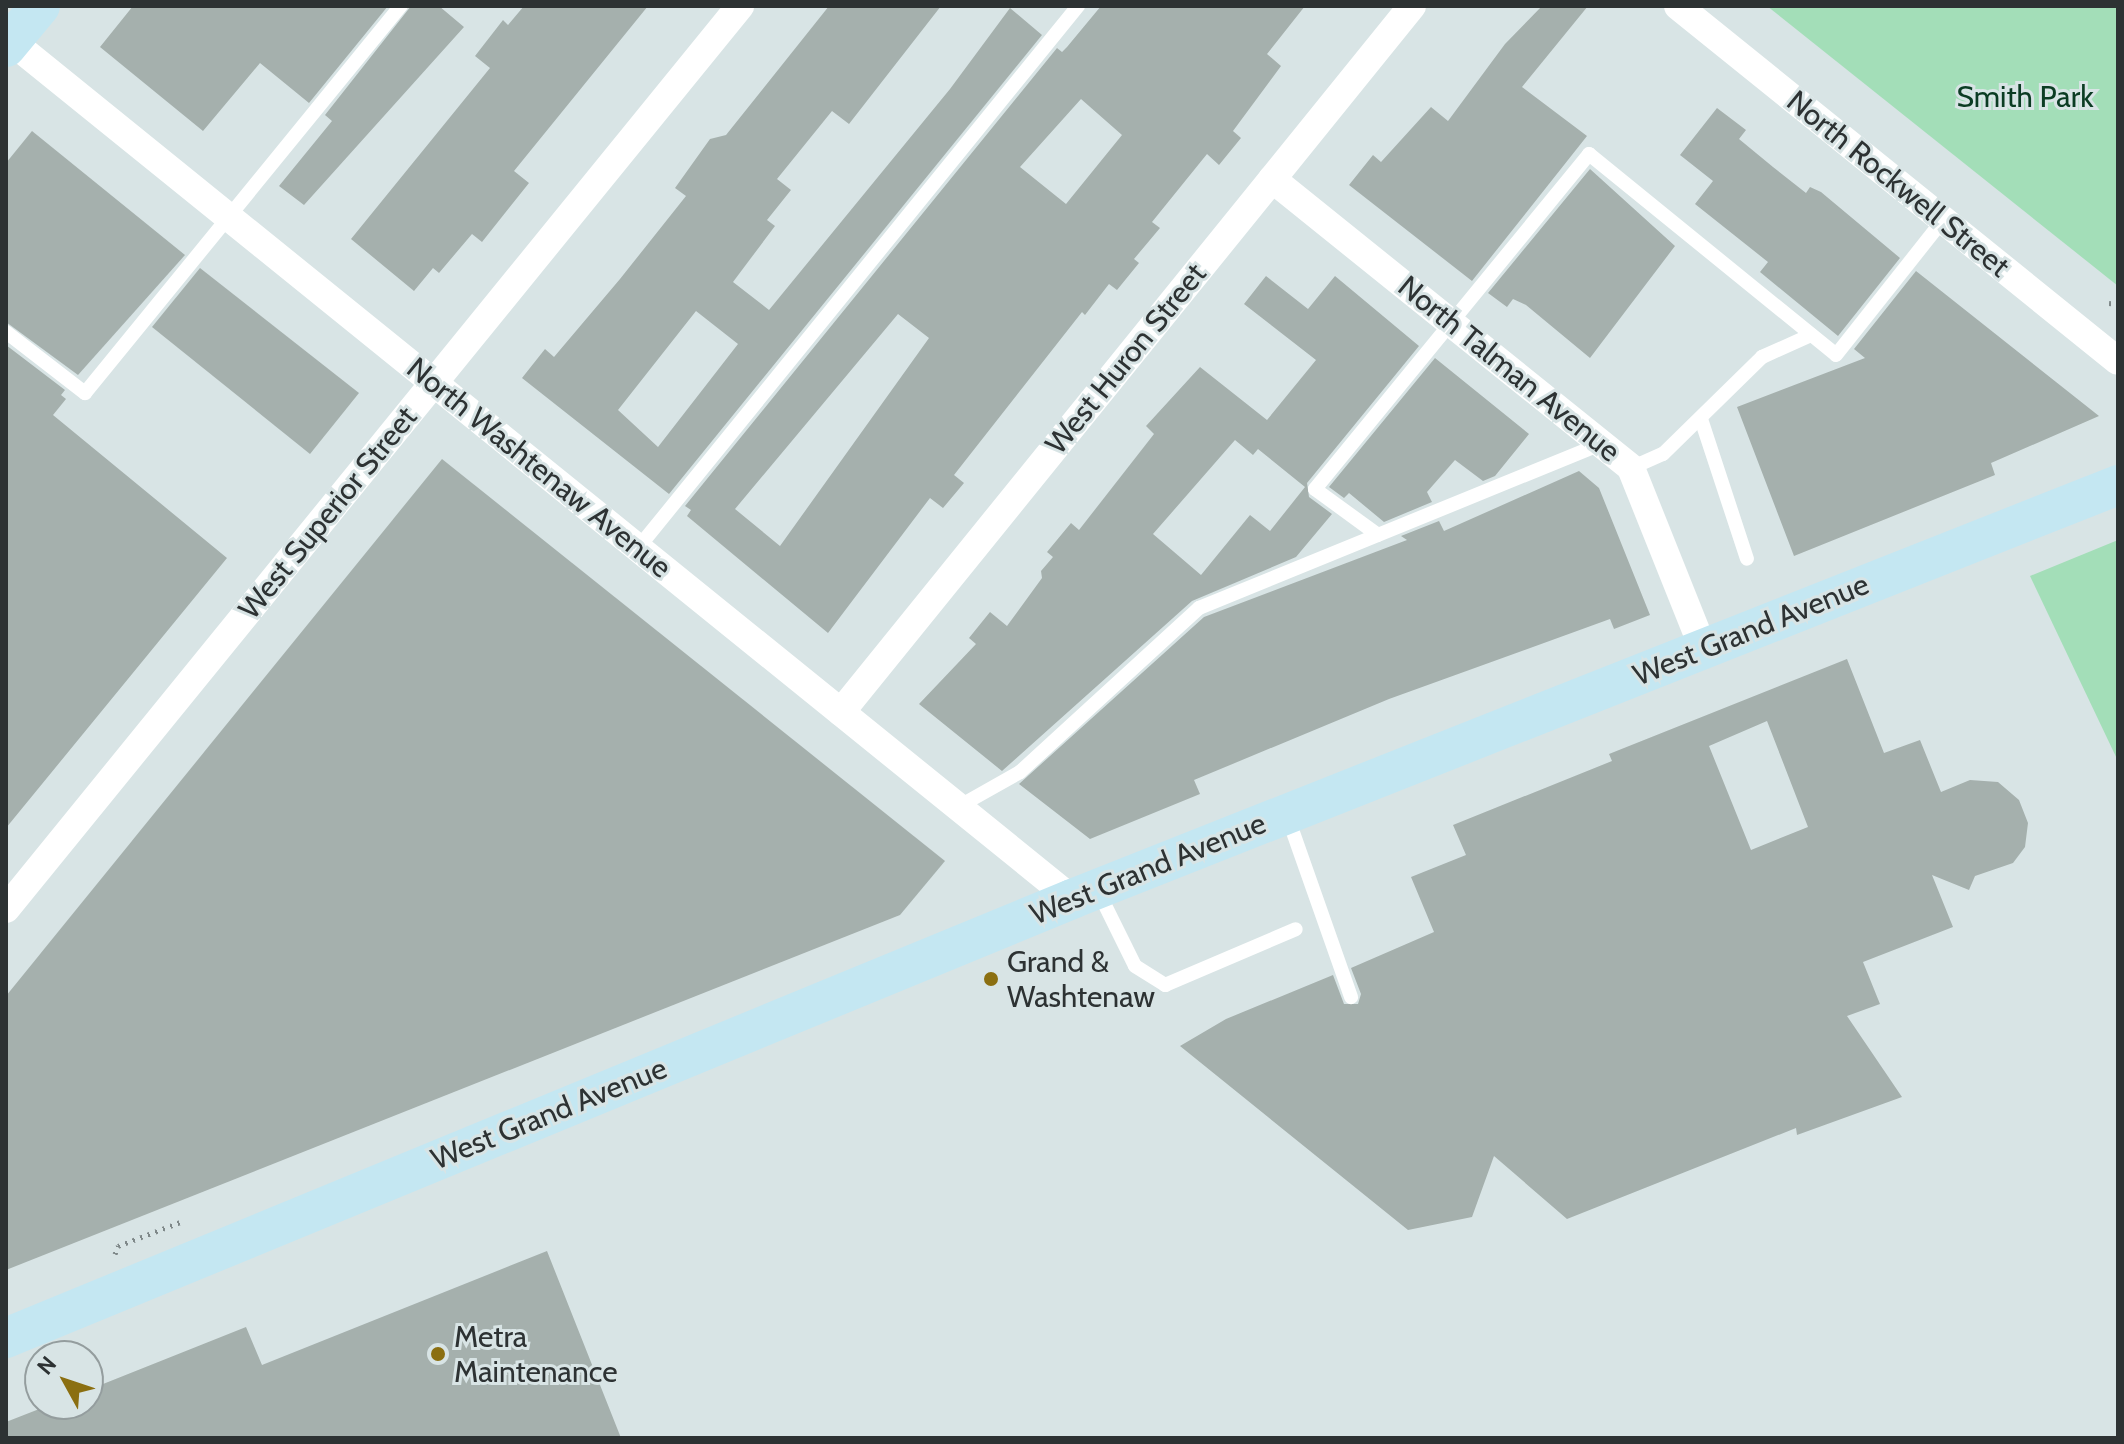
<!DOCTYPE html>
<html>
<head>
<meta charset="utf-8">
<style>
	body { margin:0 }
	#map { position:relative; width:2124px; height:1444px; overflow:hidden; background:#d8e4e5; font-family:Cabin,sans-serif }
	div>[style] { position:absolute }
	.green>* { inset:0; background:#a3deb8 }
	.building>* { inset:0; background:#a5b0ad }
	.path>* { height:5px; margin-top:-2.5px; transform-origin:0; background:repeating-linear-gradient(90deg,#7f8889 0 2px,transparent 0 8px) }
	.lane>* { height:14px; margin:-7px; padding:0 7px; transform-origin:7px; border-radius:7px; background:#fff }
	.street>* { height:28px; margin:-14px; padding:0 14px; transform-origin:14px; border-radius:14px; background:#fff }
	.secondary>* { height:40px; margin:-20px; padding:0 20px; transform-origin:20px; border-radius:20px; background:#c4e7f2 }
	.dots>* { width:22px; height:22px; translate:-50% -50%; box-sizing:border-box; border:4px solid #d8e4e5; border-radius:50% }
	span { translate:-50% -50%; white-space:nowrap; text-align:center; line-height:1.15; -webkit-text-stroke:6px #d8e4e5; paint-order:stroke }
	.park-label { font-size:30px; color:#0b3c23 }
	.street-label { font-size:30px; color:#2d3233 }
	.poi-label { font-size:30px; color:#2d3233 }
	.left { translate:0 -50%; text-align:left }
	.frame { position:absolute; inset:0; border:8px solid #2d3233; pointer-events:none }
	.north { position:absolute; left:24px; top:1340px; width:80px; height:80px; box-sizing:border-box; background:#d8e4e5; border:2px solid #949d9e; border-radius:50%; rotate:310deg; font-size:22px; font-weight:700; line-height:32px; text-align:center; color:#2d3233 }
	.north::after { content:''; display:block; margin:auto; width:28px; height:36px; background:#8b6f11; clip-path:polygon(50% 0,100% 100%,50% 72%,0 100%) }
</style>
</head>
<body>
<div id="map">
	<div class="green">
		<i style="clip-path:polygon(1767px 6px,2118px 6px,2118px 286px)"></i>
		<i style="clip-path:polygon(2118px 540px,2118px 761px,2030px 576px)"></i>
	</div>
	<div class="building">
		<i style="clip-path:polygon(133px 6px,388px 6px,309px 103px,260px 63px,203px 131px,100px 47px)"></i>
		<i style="clip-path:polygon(411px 6px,439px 6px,464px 27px,304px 205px,279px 186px,332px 121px,325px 115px)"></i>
		<i style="clip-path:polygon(524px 6px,648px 6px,514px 171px,529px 183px,482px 242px,472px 234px,439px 273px,433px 268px,414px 291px,351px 239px,490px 68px,475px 56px,503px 20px,508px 25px)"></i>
		<i style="clip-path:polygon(evenodd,829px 6px,941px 6px,849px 124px,832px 111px,777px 179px,791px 190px,767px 220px,775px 226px,733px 282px,769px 310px,950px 89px,1010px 8px,1042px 35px,669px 494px,522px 378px,545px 349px,554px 357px,620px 279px,686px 196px,675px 188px,710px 139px,726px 135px,829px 6px,696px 311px,738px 344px,658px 447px,618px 410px,696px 311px)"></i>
		<i style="clip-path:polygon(evenodd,1101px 6px,1305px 6px,1267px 54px,1281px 66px,1233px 131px,1241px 138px,1219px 165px,1207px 154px,1152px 222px,1160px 228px,1134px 259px,1139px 263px,1117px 290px,1109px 284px,1085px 315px,1082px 312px,954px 475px,964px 483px,943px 508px,930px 498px,828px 633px,687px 516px,691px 510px,685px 506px,1057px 48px,1062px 52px,1067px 47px,1101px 6px,1081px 99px,1122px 135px,1066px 204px,1020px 167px,1081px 99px,1101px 6px,898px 314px,929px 338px,780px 546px,735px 509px,898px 314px)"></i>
		<i style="clip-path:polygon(1542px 6px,1588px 6px,1522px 87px,1587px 136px,1472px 281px,1349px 185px,1373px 155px,1381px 162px,1431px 107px,1448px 121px,1505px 44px)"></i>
		<i style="clip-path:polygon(1717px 108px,1746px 130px,1739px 139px,1773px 167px,1806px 193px,1810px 187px,1821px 192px,1900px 258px,1838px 336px,1760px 272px,1768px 262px,1695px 204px,1713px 181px,1680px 155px)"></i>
		<i style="clip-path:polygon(32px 131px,185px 255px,78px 375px,6px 322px,6px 163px)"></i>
		<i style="clip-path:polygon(1590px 169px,1675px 246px,1590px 358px,1526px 305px,1513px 299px,1507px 307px,1488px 293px)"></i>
		<i style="clip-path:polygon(200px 268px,359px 393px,310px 454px,152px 327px)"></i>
		<i style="clip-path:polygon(1916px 271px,2099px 416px,1991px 463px,1995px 475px,1794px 556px,1737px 407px,1865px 358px,1854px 349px)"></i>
		<i style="clip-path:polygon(evenodd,1266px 276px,1308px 309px,1335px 276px,1419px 346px,1307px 483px,1309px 497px,1332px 514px,1296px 557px,1192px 601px,1002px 771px,919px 704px,976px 644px,969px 638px,990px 612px,1007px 626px,1042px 578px,1041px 571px,1053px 557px,1047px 552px,1071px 523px,1079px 530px,1154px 434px,1146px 426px,1200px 367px,1267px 420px,1316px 360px,1244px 304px,1266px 276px,1235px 440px,1253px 455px,1258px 449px,1305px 487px,1270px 531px,1250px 515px,1201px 575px,1153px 534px,1235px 440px)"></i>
		<i style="clip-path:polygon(6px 345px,65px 390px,61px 395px,66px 399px,53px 415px,227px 558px,6px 828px)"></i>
		<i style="clip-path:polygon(1435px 358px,1529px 434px,1495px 476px,1483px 481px,1455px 460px,1427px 492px,1432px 502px,1384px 522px,1349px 493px,1344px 498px,1329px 487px)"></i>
		<i style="clip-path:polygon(442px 459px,945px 861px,900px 915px,6px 1270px,6px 996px)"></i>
		<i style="clip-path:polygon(1579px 471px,1599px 488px,1650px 615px,1614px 629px,1610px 619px,1389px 699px,1194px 780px,1200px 794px,1090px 839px,1019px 784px,1204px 617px,1407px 540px,1401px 536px,1439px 521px,1444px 531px)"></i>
		<i style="clip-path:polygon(evenodd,1847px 659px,1884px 753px,1920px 740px,1941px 792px,1970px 780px,1998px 782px,2019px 800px,2028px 823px,2025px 847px,2013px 863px,1975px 876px,1969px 890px,1932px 875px,1953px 927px,1863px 962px,1880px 1004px,1847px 1016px,1902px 1097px,1797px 1135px,1796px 1128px,1567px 1219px,1494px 1156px,1472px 1217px,1408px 1230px,1180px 1046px,1226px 1019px,1333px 975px,1344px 1004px,1358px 1004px,1361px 994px,1351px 968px,1434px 932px,1411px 877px,1466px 855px,1453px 825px,1612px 761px,1609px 754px,1847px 659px,1767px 721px,1808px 827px,1751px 850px,1709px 746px,1767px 721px)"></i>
		<i style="clip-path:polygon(547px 1251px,621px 1438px,6px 1438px,6px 1422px,52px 1404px,88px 1404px,88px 1390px,246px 1327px,262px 1365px)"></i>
	</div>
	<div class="path">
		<i style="left:2109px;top:303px;width:9px;rotate:6deg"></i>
		<i style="left:115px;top:1254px;width:9px;rotate:-69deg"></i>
		<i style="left:118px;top:1246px;width:70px;rotate:-21deg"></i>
	</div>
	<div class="lane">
		<i style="left:6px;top:332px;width:100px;rotate:37.7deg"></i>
		<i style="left:85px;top:393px;width:500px;rotate:-50.8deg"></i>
		<i style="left:1701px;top:419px;width:147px;rotate:71.8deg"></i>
		<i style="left:1631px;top:468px;width:35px;rotate:-24deg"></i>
		<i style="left:1663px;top:454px;width:139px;rotate:-44.4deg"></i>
		<i style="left:1762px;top:357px;width:54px;rotate:-24.2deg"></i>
		<i style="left:1378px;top:535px;width:78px;rotate:-143.9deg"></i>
		<i style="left:1315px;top:489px;width:433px;rotate:-50.7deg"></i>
		<i style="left:1589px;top:154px;width:318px;rotate:39.1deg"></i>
		<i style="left:1836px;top:355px;width:172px;rotate:-51.6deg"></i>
		<i style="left:638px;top:548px;width:698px;rotate:-50.93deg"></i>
		<i style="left:958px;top:807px;width:71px;rotate:-29.4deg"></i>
		<i style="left:1020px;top:772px;width:243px;rotate:-42.5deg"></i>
		<i style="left:1199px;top:608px;width:436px;rotate:-22.2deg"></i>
		<i style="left:1288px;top:818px;width:190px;rotate:70.6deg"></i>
		<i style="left:1099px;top:893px;width:81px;rotate:63.7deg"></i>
		<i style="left:1135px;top:966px;width:36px;rotate:32deg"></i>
		<i style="left:1165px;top:985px;width:142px;rotate:-23.1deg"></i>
	</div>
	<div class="street">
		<i style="left:1678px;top:6px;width:565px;rotate:38.9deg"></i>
		<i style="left:6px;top:37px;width:1371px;rotate:38.96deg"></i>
		<i style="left:1272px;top:179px;width:461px;rotate:38.8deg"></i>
		<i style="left:1631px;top:468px;width:194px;rotate:68.2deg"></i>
		<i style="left:841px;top:712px;width:908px;rotate:-51.03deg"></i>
		<i style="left:6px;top:909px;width:1164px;rotate:-50.89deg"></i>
	</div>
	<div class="secondary">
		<i style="left:6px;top:47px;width:53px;rotate:-50.3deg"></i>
		<i style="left:6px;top:1338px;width:1153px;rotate:-22.38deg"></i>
		<i style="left:1072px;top:899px;width:1125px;rotate:-21.59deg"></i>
	</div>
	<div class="dots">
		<i style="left:991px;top:979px;background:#8b6f11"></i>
		<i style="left:438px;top:1354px;background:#8b6f11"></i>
	</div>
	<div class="park-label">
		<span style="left:2025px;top:97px">Smith Park</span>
	</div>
	<div class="street-label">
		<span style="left:1898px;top:184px;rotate:39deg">North Rockwell Street</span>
		<span style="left:1126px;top:359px;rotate:-51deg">West Huron Street</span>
		<span style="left:1509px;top:369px;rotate:39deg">North Talman Avenue</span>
		<span style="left:539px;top:468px;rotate:39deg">North Washtenaw Avenue</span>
		<span style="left:328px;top:513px;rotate:-51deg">West Superior Street</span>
		<span style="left:1751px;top:630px;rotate:-22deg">West Grand Avenue</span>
		<span style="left:1148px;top:869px;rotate:-22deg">West Grand Avenue</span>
		<span style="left:549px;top:1114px;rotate:-22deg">West Grand Avenue</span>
	</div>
	<div class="poi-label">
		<span class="left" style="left:1007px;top:979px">Grand &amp;<br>Washtenaw</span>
		<span class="left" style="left:454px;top:1354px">Metra<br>Maintenance</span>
	</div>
	<div class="frame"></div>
	<div class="north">N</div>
</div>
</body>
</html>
